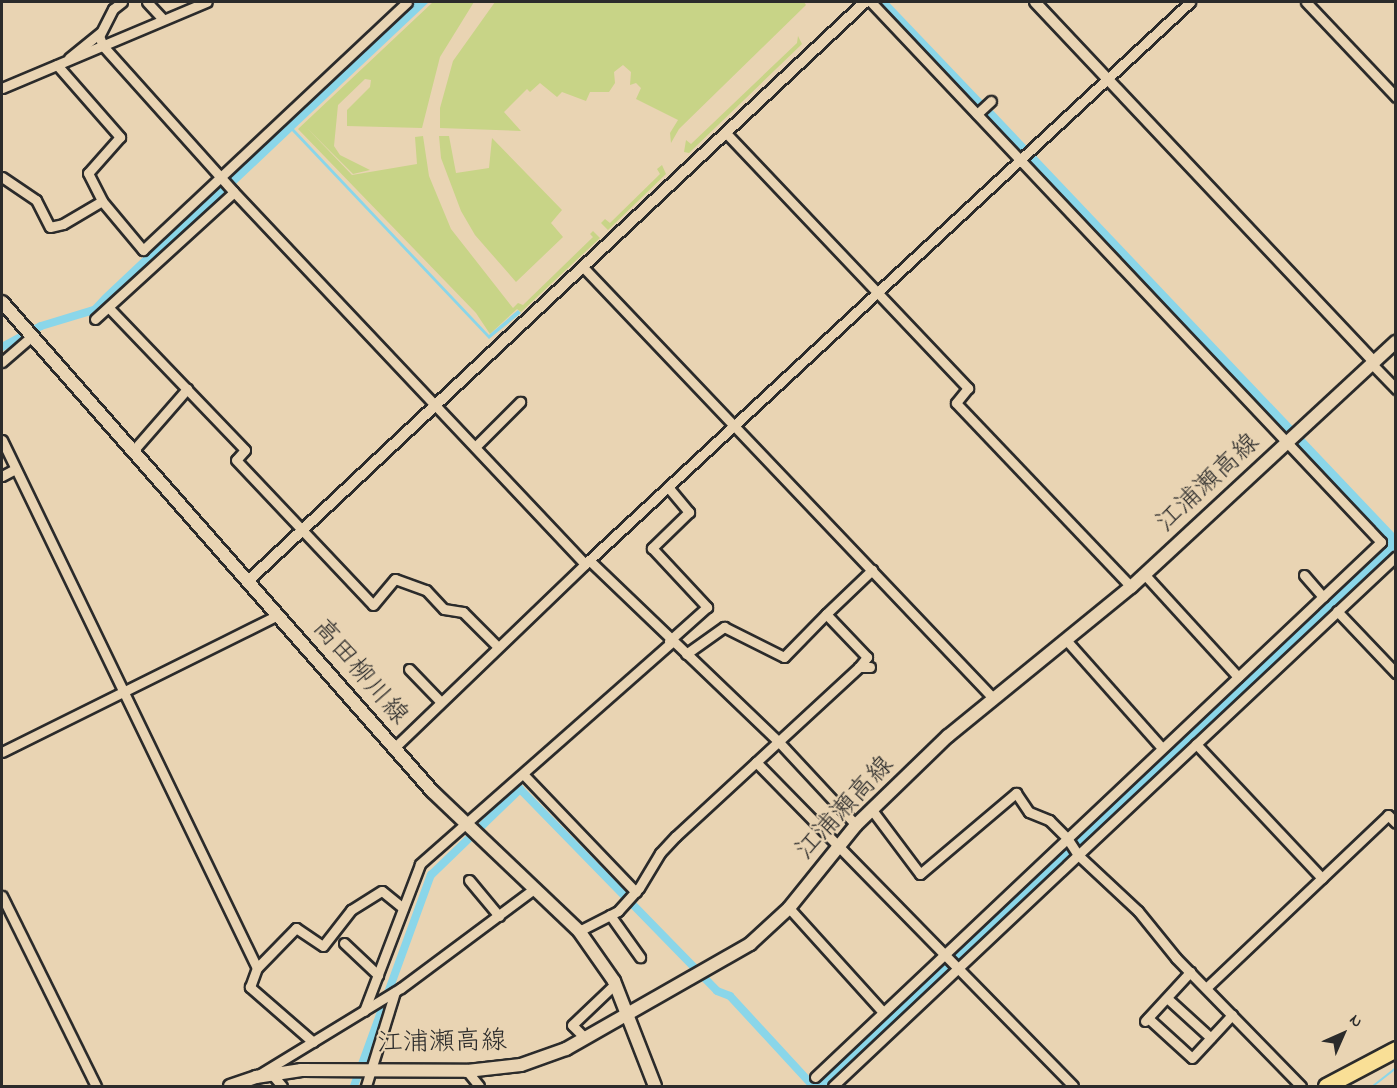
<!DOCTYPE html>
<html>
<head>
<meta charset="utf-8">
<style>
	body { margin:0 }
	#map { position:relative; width:1397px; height:1088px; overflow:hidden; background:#e9d4b3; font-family:"Indie Flower","Klee One",sans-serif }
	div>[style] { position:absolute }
	.green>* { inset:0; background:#c8d487 }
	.water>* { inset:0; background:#8ad6e9 }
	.stream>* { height:2px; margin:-1px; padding:0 1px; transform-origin:1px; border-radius:1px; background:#8ad6e9 }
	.canal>* { height:8px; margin:-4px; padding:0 4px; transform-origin:4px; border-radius:4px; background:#8ad6e9 }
	.roads { filter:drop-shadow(2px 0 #2b2b2b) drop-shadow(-2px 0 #2b2b2b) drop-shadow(0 2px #2b2b2b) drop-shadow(0 -2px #2b2b2b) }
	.minor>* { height:9px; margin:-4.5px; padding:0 4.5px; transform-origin:4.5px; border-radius:4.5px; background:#e9d4b3 }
	.tertiary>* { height:10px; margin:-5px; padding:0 5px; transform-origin:5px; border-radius:5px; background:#e9d4b3 }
	.secondary>* { height:12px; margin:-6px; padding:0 6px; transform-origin:6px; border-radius:6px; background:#e9d4b3 }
	.trunk>* { height:15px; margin:-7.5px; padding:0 7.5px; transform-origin:7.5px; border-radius:7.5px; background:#f9df96 }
	span { translate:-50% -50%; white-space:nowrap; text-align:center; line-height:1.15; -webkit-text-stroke:4.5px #e9d4b3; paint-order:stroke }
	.street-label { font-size:26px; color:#2b2b2b }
	.frame { position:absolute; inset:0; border:3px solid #2b2b2b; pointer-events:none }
	.north { position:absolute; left:1313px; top:1004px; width:60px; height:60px; -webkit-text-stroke:4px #e9d4b3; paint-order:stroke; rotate:45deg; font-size:16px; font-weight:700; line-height:24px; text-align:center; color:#2b2b2b }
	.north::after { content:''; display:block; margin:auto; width:21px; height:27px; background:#2b2b2b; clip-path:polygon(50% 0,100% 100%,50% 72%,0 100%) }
</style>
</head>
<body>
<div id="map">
	<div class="green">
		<i style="clip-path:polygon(433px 2px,474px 2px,440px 57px,422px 128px,347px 126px,347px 110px,370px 87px,371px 80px,365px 79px,338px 105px,334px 146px,340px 155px,370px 170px,353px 174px,307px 128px,352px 175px,417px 164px,415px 137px,423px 136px,429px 176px,451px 229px,513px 308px,518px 303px,523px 305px,593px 237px,590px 234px,593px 231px,600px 238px,521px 312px,517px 309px,490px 334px,476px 313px,298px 129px)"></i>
		<i style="clip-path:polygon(495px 2px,804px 2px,806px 5px,679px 129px,671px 143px,670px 133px,678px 120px,636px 99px,641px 88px,636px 83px,630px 85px,631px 72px,623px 65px,614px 72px,615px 83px,609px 92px,590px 92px,586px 101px,562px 92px,557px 97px,540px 83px,530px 92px,527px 89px,504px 112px,521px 131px,440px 128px,440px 108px,453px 61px)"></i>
		<i style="clip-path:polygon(798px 36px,802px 44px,689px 153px,684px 152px,686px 140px,691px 144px,797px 43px)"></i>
		<i style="clip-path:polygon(439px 136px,449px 136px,456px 173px,489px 168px,492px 138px,562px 210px,551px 223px,563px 237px,516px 282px,475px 235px,461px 211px,441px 158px)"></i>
		<i style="clip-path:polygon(662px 165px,666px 174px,608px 230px,601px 223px,605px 219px,610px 223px,660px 174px,657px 169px)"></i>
	</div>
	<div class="water">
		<i style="clip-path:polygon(414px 2px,429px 2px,294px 129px,489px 335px,518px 310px,521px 313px,489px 339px,292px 131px,112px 301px,89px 316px,88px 311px,103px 295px)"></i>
		<i style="clip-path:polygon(985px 102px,1395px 534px,1395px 550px,826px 1086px,816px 1086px,816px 1080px,1387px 542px,988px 119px,979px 107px)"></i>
	</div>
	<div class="stream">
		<i style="left:1373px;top:1086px;width:29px;rotate:-38deg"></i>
	</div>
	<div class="canal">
		<i style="left:883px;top:2px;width:152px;rotate:46.3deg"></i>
		<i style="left:2px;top:347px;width:44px;rotate:-28.3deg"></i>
		<i style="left:41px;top:326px;width:59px;rotate:-16.9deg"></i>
		<i style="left:354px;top:1086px;width:225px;rotate:-70deg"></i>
		<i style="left:431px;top:875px;width:124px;rotate:-44deg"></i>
		<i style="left:520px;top:789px;width:282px;rotate:45.7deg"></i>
		<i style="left:717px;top:991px;width:14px;rotate:21deg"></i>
		<i style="left:730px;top:996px;width:122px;rotate:47.3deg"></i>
	</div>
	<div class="roads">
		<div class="minor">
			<i style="left:122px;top:2px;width:11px;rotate:142deg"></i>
			<i style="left:113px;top:9px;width:30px;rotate:117deg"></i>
			<i style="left:99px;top:36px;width:11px;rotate:68deg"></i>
			<i style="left:103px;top:46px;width:195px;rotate:48.1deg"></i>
			<i style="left:233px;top:191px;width:513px;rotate:46.66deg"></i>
			<i style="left:147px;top:2px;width:23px;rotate:47deg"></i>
			<i style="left:1306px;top:2px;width:131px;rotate:46.5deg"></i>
			<i style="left:69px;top:58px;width:40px;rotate:-39deg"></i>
			<i style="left:57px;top:65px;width:96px;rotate:48.8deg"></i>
			<i style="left:120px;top:137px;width:48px;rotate:131.6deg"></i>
			<i style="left:88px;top:173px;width:31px;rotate:63deg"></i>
			<i style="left:2px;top:88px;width:222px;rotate:-22.8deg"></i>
			<i style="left:977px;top:114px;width:19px;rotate:-43deg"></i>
			<i style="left:726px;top:133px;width:352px;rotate:46.5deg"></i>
			<i style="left:968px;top:388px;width:19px;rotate:129deg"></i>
			<i style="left:956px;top:403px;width:254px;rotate:46.4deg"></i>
			<i style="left:2px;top:177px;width:41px;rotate:34.1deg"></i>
			<i style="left:36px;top:200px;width:30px;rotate:63deg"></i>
			<i style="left:50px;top:227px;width:13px;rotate:-13deg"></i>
			<i style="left:63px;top:224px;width:45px;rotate:-30.5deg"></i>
			<i style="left:102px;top:201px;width:64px;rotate:50.1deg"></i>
			<i style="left:143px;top:250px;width:362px;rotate:-43.2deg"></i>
			<i style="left:583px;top:267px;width:593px;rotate:46.43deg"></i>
			<i style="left:110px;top:309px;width:195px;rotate:46.2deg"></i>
			<i style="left:245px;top:450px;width:13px;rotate:132deg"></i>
			<i style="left:236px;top:460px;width:199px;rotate:46.6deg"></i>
			<i style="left:373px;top:605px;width:34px;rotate:-50deg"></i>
			<i style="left:395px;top:579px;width:33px;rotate:20deg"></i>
			<i style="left:426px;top:590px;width:26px;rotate:47deg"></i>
			<i style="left:444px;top:609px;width:19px;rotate:9deg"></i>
			<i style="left:463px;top:612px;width:49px;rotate:45deg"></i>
			<i style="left:95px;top:319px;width:188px;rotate:-42.4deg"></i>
			<i style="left:2px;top:362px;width:40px;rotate:-41deg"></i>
			<i style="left:1372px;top:364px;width:35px;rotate:46deg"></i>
			<i style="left:2px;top:440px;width:586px;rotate:64.22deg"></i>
			<i style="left:475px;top:447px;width:64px;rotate:-45deg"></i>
			<i style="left:132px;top:452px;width:84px;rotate:-48.9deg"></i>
			<i style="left:2px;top:476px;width:15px;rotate:-28deg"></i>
			<i style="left:668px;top:487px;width:33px;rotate:50deg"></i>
			<i style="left:689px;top:512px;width:52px;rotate:135.8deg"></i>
			<i style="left:652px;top:548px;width:81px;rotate:47deg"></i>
			<i style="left:707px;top:607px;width:51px;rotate:138.2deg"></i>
			<i style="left:589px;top:560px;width:262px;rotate:43.8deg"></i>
			<i style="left:778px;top:741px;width:115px;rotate:47.1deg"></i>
			<i style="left:1145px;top:575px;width:138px;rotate:47.6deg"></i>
			<i style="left:1304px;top:575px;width:29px;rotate:49deg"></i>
			<i style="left:1337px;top:611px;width:86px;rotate:46.4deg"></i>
			<i style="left:1067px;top:641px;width:143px;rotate:48.4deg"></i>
			<i style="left:686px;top:654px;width:47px;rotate:-35.4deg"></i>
			<i style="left:724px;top:627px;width:67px;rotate:26.6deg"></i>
			<i style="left:784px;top:657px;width:60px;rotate:-45.7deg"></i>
			<i style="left:859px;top:667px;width:13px;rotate:-51deg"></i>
			<i style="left:867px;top:657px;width:59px;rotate:-133.6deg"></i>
			<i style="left:826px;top:614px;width:64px;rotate:-43.7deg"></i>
			<i style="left:409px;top:669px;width:46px;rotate:45.9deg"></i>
			<i style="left:1196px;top:744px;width:184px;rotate:46.8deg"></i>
			<i style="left:394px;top:748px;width:265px;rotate:-43.9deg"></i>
			<i style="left:585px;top:564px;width:826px;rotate:-42.89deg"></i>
			<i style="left:2px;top:752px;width:308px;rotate:-26.4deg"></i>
			<i style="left:756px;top:762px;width:453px;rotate:45.6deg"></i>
			<i style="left:524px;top:775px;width:162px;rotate:46.3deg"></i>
			<i style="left:872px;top:810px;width:80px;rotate:53.1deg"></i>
			<i style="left:920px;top:874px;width:126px;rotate:-40.2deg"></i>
			<i style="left:1016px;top:793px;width:23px;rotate:56deg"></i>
			<i style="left:1029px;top:812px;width:22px;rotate:22deg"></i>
			<i style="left:1049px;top:820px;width:25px;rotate:45deg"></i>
			<i style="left:1067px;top:838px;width:20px;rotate:57deg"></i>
			<i style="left:1078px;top:855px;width:436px;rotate:-43.2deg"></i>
			<i style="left:469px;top:880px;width:47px;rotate:50.2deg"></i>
			<i style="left:2px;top:896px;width:212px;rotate:63.7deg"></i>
			<i style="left:789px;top:908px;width:140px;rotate:47.9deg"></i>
			<i style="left:610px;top:915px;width:52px;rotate:54.5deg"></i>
			<i style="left:579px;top:931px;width:44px;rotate:-27.1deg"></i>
			<i style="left:618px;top:911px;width:31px;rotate:-48deg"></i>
			<i style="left:639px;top:888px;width:41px;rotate:-59deg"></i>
			<i style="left:660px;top:853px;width:23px;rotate:-47deg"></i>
			<i style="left:676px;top:836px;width:249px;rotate:-42.7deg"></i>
			<i style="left:859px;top:667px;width:11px"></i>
			<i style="left:344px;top:943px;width:47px;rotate:43.3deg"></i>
			<i style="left:1206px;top:988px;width:251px;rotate:-43.5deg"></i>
			<i style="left:1388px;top:815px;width:11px;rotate:45deg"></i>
			<i style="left:1167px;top:998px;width:59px;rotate:42.3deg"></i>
			<i style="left:364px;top:1011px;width:157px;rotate:-69.1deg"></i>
			<i style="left:420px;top:864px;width:334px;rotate:-41.4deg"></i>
			<i style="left:1148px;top:1018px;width:59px;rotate:42.3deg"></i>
			<i style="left:1192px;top:1058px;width:59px;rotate:-47.1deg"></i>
			<i style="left:1145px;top:1021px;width:67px;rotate:-47.4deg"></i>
			<i style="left:585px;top:1038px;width:18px;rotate:-135deg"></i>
			<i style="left:572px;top:1025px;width:59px;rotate:-43.6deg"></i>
			<i style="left:313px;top:1042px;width:84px;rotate:-138.9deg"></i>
			<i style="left:250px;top:987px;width:20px;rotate:-70deg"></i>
			<i style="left:257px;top:968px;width:56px;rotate:-45.7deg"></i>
			<i style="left:296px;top:928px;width:32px;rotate:34deg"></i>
			<i style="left:323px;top:946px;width:46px;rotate:-52.1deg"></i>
			<i style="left:351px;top:910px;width:36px;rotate:-32deg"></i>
			<i style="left:382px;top:891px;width:27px;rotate:39deg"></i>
			<i style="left:467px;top:1071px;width:19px;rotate:51deg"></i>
			<i style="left:271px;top:1073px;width:17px;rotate:50deg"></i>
			<i style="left:260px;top:1074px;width:165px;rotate:-31.4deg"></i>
			<i style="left:401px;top:988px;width:166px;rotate:-36.7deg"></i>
			<i style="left:815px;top:1077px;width:779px;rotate:-43.39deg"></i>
			<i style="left:1381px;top:542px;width:743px;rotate:-133.36deg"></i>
			<i style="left:366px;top:1086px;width:98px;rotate:-72.9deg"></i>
			<i style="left:833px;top:1086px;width:337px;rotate:-43.3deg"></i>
			<i style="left:1078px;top:855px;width:82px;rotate:43deg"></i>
			<i style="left:1138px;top:911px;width:60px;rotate:51deg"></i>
			<i style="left:1176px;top:958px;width:179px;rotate:45.7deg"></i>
		</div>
		<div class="tertiary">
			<i style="left:1035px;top:2px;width:494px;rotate:46.7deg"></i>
			<i style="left:247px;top:582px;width:848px;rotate:-43.18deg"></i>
		</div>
		<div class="secondary">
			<i style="left:2px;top:302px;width:653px;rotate:48.67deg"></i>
			<i style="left:433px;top:792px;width:202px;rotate:43.6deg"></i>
			<i style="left:579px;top:931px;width:61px;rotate:55deg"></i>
			<i style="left:614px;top:981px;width:113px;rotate:68.7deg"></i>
			<i style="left:230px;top:1086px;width:28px;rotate:-19deg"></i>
			<i style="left:256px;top:1077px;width:46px;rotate:-8.8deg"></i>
			<i style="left:301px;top:1070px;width:166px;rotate:0.3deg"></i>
			<i style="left:467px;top:1071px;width:54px;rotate:-6.3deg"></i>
			<i style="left:521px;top:1065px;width:48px;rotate:-19.6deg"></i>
			<i style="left:566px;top:1049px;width:212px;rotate:-29.7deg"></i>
			<i style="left:750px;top:944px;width:53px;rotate:-42.7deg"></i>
			<i style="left:789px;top:908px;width:107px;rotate:-51.1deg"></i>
			<i style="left:856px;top:825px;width:128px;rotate:-44.1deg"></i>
			<i style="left:948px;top:736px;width:236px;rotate:-39.2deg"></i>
			<i style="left:1131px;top:587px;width:361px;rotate:-42.8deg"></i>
		</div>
		<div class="trunk">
			<i style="left:1326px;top:1086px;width:79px;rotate:-27.9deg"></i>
		</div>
	</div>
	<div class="street-label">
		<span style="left:1209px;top:484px;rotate:-43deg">江浦瀬高線</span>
		<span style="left:359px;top:673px;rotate:49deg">高田柳川線</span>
		<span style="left:846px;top:809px;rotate:-47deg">江浦瀬高線</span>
		<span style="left:442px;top:1044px;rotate:-1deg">江浦瀬高線</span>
	</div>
	<div class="frame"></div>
	<div class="north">N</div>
</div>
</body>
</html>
